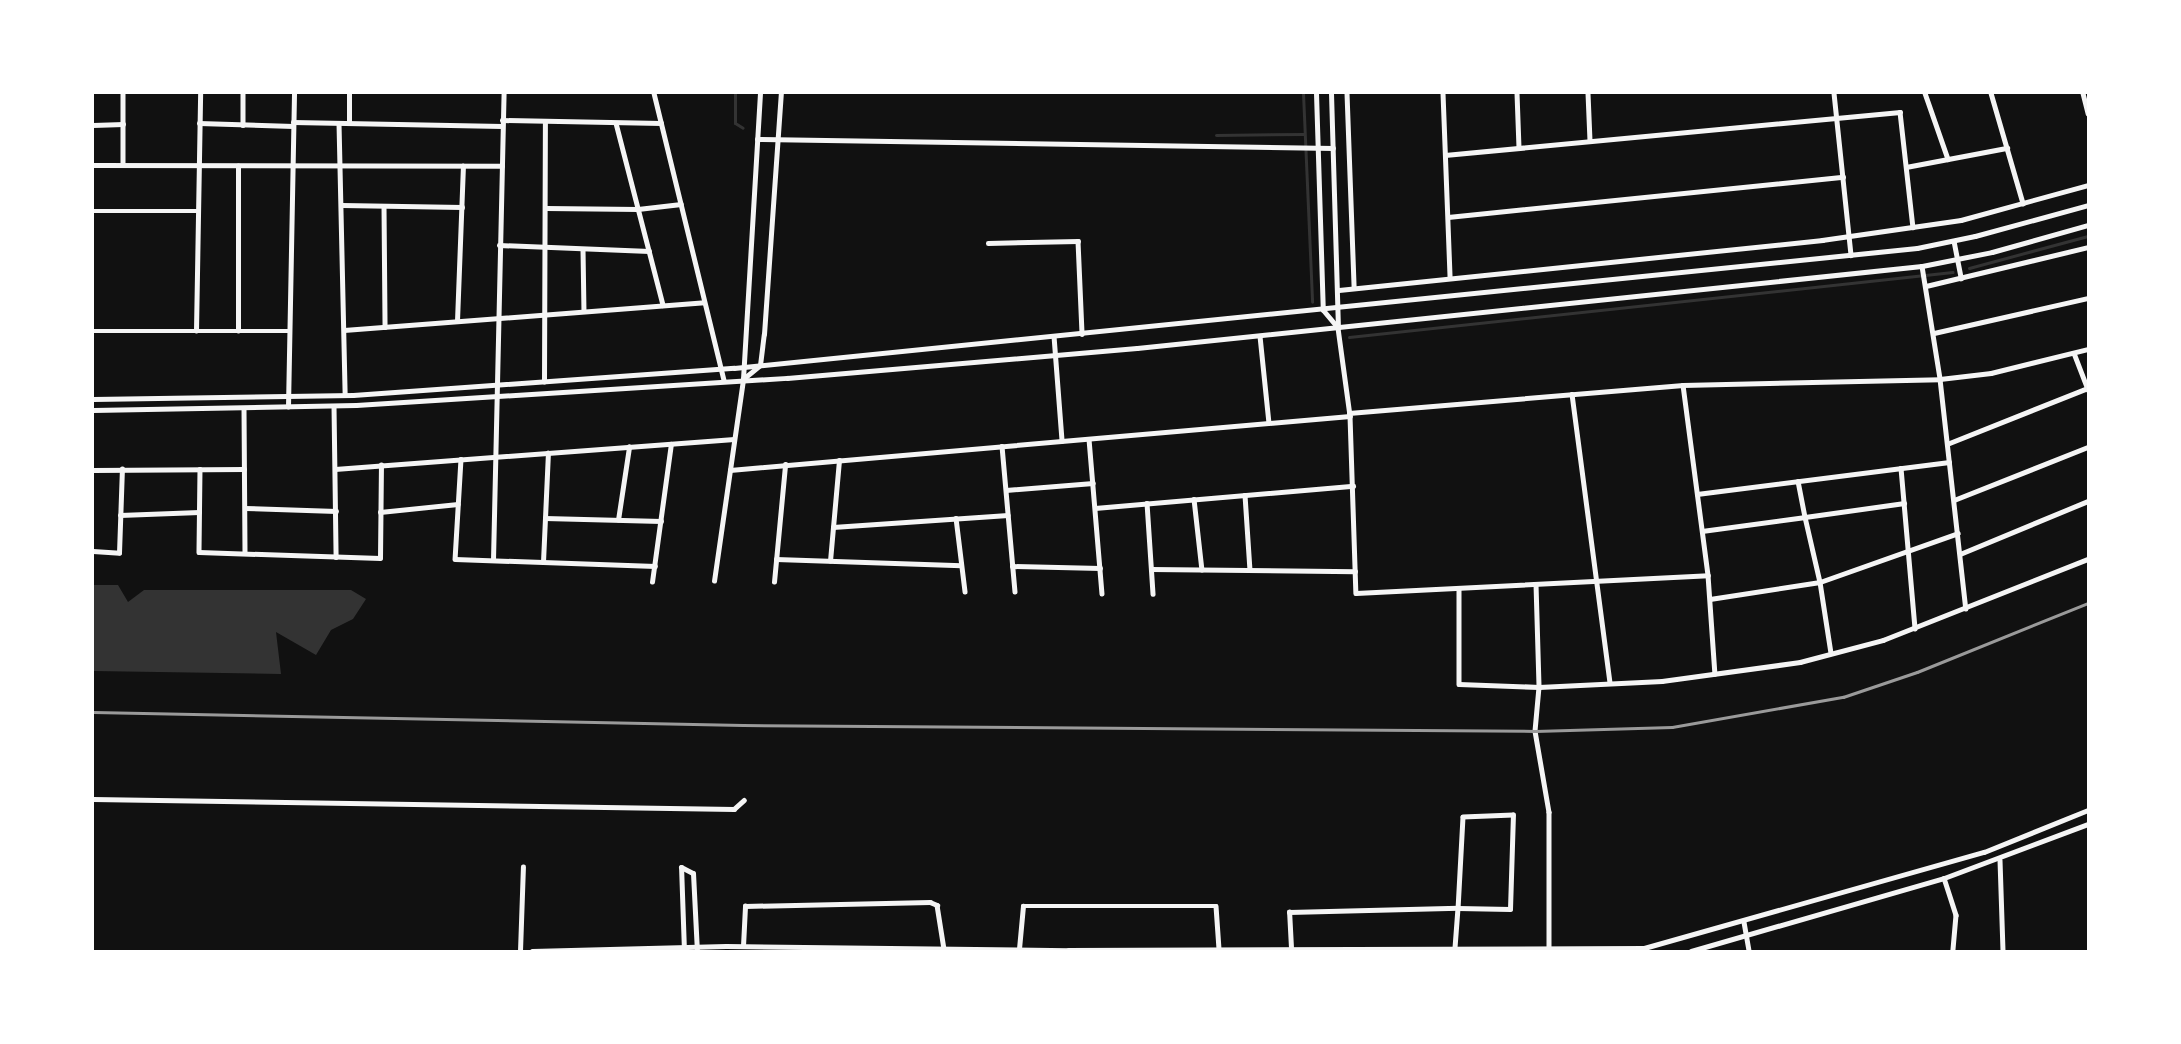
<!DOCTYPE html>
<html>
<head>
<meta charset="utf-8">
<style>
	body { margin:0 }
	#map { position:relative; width:2181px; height:1044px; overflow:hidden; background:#111; font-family:"Open Sans",sans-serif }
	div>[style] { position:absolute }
	.water>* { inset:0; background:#333 }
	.stream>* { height:3px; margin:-1.5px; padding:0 1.5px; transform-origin:1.5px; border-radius:1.5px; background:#333 }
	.minor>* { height:4.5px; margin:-2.25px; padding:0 2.25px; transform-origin:2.25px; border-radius:2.25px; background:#f5f5f5 }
	.tertiary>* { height:5px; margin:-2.5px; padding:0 2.5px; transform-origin:2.5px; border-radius:2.5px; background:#f5f5f5 }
	.rail>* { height:3px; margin:-1.5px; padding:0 1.5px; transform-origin:1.5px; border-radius:1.5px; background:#9a9a9a }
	span { translate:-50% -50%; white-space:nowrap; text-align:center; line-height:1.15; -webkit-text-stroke:6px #fff; paint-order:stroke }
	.frame { position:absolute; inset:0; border:94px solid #fff; pointer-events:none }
</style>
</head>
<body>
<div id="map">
	<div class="water">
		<i style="clip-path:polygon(93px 585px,118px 585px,128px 602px,144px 590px,351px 590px,366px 599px,353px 619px,331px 630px,316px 655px,276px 632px,281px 674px,93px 671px)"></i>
	</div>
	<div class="stream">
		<i style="left:735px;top:93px;width:30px;rotate:90deg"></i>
		<i style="left:735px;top:123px;width:9px;rotate:32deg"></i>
		<i style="left:1303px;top:93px;width:209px;rotate:87.5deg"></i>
		<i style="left:1216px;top:135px;width:88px;rotate:-0.7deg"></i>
		<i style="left:1969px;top:268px;width:123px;rotate:-15.1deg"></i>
		<i style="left:1349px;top:337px;width:607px;rotate:-6.14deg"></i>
	</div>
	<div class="minor">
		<i style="left:123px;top:93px;width:72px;rotate:90deg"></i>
		<i style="left:243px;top:93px;width:32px;rotate:90deg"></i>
		<i style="left:654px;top:93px;width:295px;rotate:76.3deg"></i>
		<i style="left:1347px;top:93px;width:194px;rotate:87.9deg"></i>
		<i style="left:1443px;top:93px;width:185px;rotate:87.8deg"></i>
		<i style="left:1517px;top:93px;width:55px;rotate:87.9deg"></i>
		<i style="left:1588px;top:93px;width:48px;rotate:87.6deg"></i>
		<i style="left:1834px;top:93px;width:163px;rotate:84deg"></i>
		<i style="left:1925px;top:93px;width:70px;rotate:70.8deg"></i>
		<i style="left:1991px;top:93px;width:115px;rotate:73.8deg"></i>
		<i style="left:2083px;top:93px;width:21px;rotate:76deg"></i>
		<i style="left:502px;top:120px;width:159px;rotate:1.1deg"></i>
		<i style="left:293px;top:122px;width:209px;rotate:1.1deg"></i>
		<i style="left:199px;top:123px;width:94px;rotate:1.8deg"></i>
		<i style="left:339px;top:123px;width:272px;rotate:88.7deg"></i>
		<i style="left:349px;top:123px;width:30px;rotate:-90deg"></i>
		<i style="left:616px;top:123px;width:188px;rotate:75.5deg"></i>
		<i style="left:93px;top:125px;width:30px;rotate:-2deg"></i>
		<i style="left:757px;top:139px;width:576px;rotate:0.9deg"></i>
		<i style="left:1445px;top:155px;width:457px;rotate:-5.4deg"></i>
		<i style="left:1900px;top:112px;width:116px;rotate:83.6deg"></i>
		<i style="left:93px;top:165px;width:409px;rotate:0.1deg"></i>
		<i style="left:1906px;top:167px;width:103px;rotate:-10.7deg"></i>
		<i style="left:342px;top:205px;width:120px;rotate:1deg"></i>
		<i style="left:384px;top:206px;width:121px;rotate:89.5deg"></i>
		<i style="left:546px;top:208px;width:92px;rotate:0.6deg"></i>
		<i style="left:638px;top:209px;width:43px;rotate:-6.6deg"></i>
		<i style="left:93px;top:211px;width:104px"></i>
		<i style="left:1448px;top:217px;width:397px;rotate:-5.8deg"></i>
		<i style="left:1954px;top:241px;width:38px;rotate:79deg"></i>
		<i style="left:988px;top:243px;width:90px;rotate:-1.3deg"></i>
		<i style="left:1078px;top:241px;width:93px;rotate:87.5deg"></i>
		<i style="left:499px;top:245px;width:150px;rotate:2.3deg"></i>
		<i style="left:583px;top:249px;width:61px;rotate:89.1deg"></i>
		<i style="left:1922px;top:266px;width:114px;rotate:80.9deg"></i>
		<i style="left:1940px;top:379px;width:231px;rotate:83.6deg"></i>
		<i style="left:1926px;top:286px;width:167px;rotate:-13.5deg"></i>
		<i style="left:1339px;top:290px;width:486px;rotate:-5.9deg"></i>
		<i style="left:1822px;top:240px;width:140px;rotate:-8.2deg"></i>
		<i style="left:1961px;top:220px;width:132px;rotate:-15.4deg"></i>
		<i style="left:457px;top:321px;width:155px;rotate:-87.8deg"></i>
		<i style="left:1338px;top:328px;width:89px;rotate:82.2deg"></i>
		<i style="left:1350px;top:416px;width:177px;rotate:88.1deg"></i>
		<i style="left:1356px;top:593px;width:352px;rotate:-2.9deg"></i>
		<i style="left:344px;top:330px;width:361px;rotate:-4.4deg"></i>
		<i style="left:93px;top:331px;width:196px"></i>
		<i style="left:196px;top:331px;width:238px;rotate:-89deg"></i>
		<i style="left:238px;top:331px;width:165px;rotate:-90deg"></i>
		<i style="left:1934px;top:333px;width:158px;rotate:-12.8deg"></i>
		<i style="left:1054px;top:336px;width:105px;rotate:85.6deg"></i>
		<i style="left:1260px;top:336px;width:87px;rotate:84.1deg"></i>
		<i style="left:2074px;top:353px;width:39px;rotate:69deg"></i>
		<i style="left:544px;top:382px;width:259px;rotate:-89.8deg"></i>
		<i style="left:1683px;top:385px;width:192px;rotate:82.5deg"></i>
		<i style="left:1708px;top:575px;width:99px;rotate:86deg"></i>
		<i style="left:1572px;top:394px;width:290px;rotate:82.5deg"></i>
		<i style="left:334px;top:406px;width:151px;rotate:89.2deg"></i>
		<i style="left:288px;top:407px;width:314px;rotate:-88.9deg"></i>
		<i style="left:244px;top:408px;width:145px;rotate:89.6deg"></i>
		<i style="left:1349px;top:413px;width:335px;rotate:-4.8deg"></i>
		<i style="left:1683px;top:385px;width:257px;rotate:-1.3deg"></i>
		<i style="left:1940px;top:379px;width:51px;rotate:-6.7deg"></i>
		<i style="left:1991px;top:373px;width:100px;rotate:-13.9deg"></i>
		<i style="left:1089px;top:439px;width:155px;rotate:85.2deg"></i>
		<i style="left:1947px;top:444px;width:152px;rotate:-21.7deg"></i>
		<i style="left:1002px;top:446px;width:146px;rotate:84.9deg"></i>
		<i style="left:461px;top:459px;width:100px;rotate:93.4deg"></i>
		<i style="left:455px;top:559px;width:200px;rotate:2deg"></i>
		<i style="left:1901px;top:468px;width:161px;rotate:85deg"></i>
		<i style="left:200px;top:469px;width:83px;rotate:90.7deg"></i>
		<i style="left:199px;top:552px;width:181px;rotate:1.9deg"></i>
		<i style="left:380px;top:558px;width:93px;rotate:-89.4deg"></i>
		<i style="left:335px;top:469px;width:400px;rotate:-4.3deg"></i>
		<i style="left:93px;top:470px;width:151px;rotate:-0.4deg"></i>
		<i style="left:730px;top:470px;width:622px;rotate:-4.98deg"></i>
		<i style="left:1798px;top:481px;width:37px;rotate:79deg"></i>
		<i style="left:1805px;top:517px;width:100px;rotate:-8deg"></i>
		<i style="left:1006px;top:490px;width:87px;rotate:-4.6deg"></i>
		<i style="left:1697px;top:494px;width:254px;rotate:-7.2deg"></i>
		<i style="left:1245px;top:495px;width:75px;rotate:86.2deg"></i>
		<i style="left:1194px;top:499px;width:71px;rotate:83.6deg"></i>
		<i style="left:1954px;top:500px;width:144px;rotate:-21.6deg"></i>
		<i style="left:1147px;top:503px;width:91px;rotate:86.2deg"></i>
		<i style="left:245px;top:508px;width:91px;rotate:1.9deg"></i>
		<i style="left:1095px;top:508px;width:259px;rotate:-4.9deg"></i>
		<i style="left:380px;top:512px;width:78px;rotate:-5.9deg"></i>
		<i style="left:120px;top:515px;width:79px;rotate:-2.2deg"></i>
		<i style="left:545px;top:518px;width:116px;rotate:1.5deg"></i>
		<i style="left:956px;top:518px;width:74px;rotate:83deg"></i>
		<i style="left:618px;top:520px;width:74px;rotate:-81.4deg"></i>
		<i style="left:833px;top:527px;width:175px;rotate:-3.9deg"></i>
		<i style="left:1702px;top:531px;width:104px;rotate:-7.7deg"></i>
		<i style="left:1805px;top:517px;width:67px;rotate:77deg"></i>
		<i style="left:1820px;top:582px;width:146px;rotate:-19.5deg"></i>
		<i style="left:93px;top:551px;width:26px;rotate:4deg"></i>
		<i style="left:119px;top:553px;width:84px;rotate:-88deg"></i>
		<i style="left:1960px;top:554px;width:139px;rotate:-22.5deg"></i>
		<i style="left:776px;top:559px;width:185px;rotate:1.9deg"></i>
		<i style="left:493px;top:560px;width:467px;rotate:-88.7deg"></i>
		<i style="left:830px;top:561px;width:101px;rotate:-84.9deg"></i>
		<i style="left:543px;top:562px;width:109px;rotate:-87.4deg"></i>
		<i style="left:1012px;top:566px;width:88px;rotate:1.3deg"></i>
		<i style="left:1151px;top:569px;width:204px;rotate:0.6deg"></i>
		<i style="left:714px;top:581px;width:204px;rotate:-81.8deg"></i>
		<i style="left:652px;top:582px;width:139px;rotate:-82.2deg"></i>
		<i style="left:774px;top:582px;width:118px;rotate:-84.6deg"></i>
		<i style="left:1536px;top:584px;width:103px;rotate:88.3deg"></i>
		<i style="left:1539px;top:687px;width:44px;rotate:95.2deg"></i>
		<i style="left:1535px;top:731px;width:82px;rotate:80.2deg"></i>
		<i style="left:1549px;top:812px;width:135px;rotate:90deg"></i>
		<i style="left:1459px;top:588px;width:96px;rotate:90deg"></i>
		<i style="left:1459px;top:684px;width:80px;rotate:2.1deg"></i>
		<i style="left:1539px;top:687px;width:123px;rotate:-2.8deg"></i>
		<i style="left:1662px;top:681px;width:139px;rotate:-7.8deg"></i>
		<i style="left:1800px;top:662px;width:86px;rotate:-14.8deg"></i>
		<i style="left:1883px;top:640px;width:220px;rotate:-21.6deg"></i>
		<i style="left:1710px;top:599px;width:111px;rotate:-8.8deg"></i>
		<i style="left:1820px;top:582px;width:72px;rotate:81.2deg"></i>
		<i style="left:93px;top:799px;width:641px;rotate:0.89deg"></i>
		<i style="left:734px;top:809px;width:13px;rotate:-42deg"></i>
		<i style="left:2000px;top:860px;width:91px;rotate:88.1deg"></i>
		<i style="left:1944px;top:878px;width:39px;rotate:72deg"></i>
		<i style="left:1956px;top:915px;width:36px;rotate:95deg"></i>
		<i style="left:1744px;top:922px;width:29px;rotate:80deg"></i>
		<i style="left:743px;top:946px;width:40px;rotate:-87.1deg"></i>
		<i style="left:745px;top:906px;width:185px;rotate:-1.2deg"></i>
		<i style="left:930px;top:902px;width:8px;rotate:23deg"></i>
		<i style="left:937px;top:905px;width:45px;rotate:81deg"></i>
		<i style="left:1291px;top:948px;width:36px;rotate:-93deg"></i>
		<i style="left:1289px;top:912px;width:169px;rotate:-1.4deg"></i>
		<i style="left:1458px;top:908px;width:52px;rotate:1.1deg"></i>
		<i style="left:1510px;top:909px;width:94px;rotate:-88.2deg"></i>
		<i style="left:1513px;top:815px;width:50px;rotate:177.7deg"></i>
		<i style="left:1463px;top:817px;width:91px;rotate:93.1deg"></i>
		<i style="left:1458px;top:908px;width:40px;rotate:94.3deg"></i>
		<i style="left:1019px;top:949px;width:43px;rotate:-84.7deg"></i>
		<i style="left:1023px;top:906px;width:193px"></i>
		<i style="left:1216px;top:906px;width:43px;rotate:86deg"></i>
		<i style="left:520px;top:951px;width:84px;rotate:-88deg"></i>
	</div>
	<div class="tertiary">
		<i style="left:1316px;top:93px;width:217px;rotate:88.2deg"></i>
		<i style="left:1323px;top:310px;width:23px;rotate:50deg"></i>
		<i style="left:1331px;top:93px;width:235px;rotate:88.3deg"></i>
		<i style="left:743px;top:379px;width:22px;rotate:-39deg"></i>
		<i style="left:760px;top:365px;width:31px;rotate:-83deg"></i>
		<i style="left:764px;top:334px;width:242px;rotate:-86deg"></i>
		<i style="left:743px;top:379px;width:287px;rotate:-86.6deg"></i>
		<i style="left:93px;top:399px;width:260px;rotate:-0.9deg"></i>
		<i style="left:353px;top:395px;width:382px;rotate:-4.1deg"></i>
		<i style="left:734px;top:368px;width:1189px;rotate:-5.79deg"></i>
		<i style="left:1917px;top:248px;width:59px;rotate:-11.7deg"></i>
		<i style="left:1975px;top:236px;width:117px;rotate:-15.3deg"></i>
		<i style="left:93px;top:410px;width:263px;rotate:-1.1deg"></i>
		<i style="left:356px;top:405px;width:432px;rotate:-3.6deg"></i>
		<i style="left:787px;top:378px;width:351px;rotate:-4.9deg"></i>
		<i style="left:1137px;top:348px;width:789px;rotate:-5.96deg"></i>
		<i style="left:1922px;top:266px;width:71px;rotate:-11.3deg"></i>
		<i style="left:1992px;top:252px;width:100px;rotate:-15.7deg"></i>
		<i style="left:532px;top:951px;width:194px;rotate:-1.5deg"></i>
		<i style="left:726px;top:946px;width:342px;rotate:0.7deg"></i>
		<i style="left:1068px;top:950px;width:576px;rotate:-0.2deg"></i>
		<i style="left:1644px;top:948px;width:353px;rotate:-15.8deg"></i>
		<i style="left:1984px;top:852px;width:112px;rotate:-22deg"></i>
		<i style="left:684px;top:951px;width:84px;rotate:-92deg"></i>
		<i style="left:681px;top:867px;width:13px;rotate:27deg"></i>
		<i style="left:693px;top:873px;width:78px;rotate:87.1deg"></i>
		<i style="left:1691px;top:951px;width:263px;rotate:-16.1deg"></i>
		<i style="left:1944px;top:878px;width:154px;rotate:-20.6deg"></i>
	</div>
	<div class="rail">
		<i style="left:93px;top:712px;width:650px;rotate:1.15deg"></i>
		<i style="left:743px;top:725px;width:792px;rotate:0.43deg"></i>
		<i style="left:1535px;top:731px;width:137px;rotate:-1.7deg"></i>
		<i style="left:1672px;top:727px;width:174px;rotate:-10deg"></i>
		<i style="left:1843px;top:697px;width:78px;rotate:-18.7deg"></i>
		<i style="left:1917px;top:672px;width:184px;rotate:-22deg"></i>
	</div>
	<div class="frame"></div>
</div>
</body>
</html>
